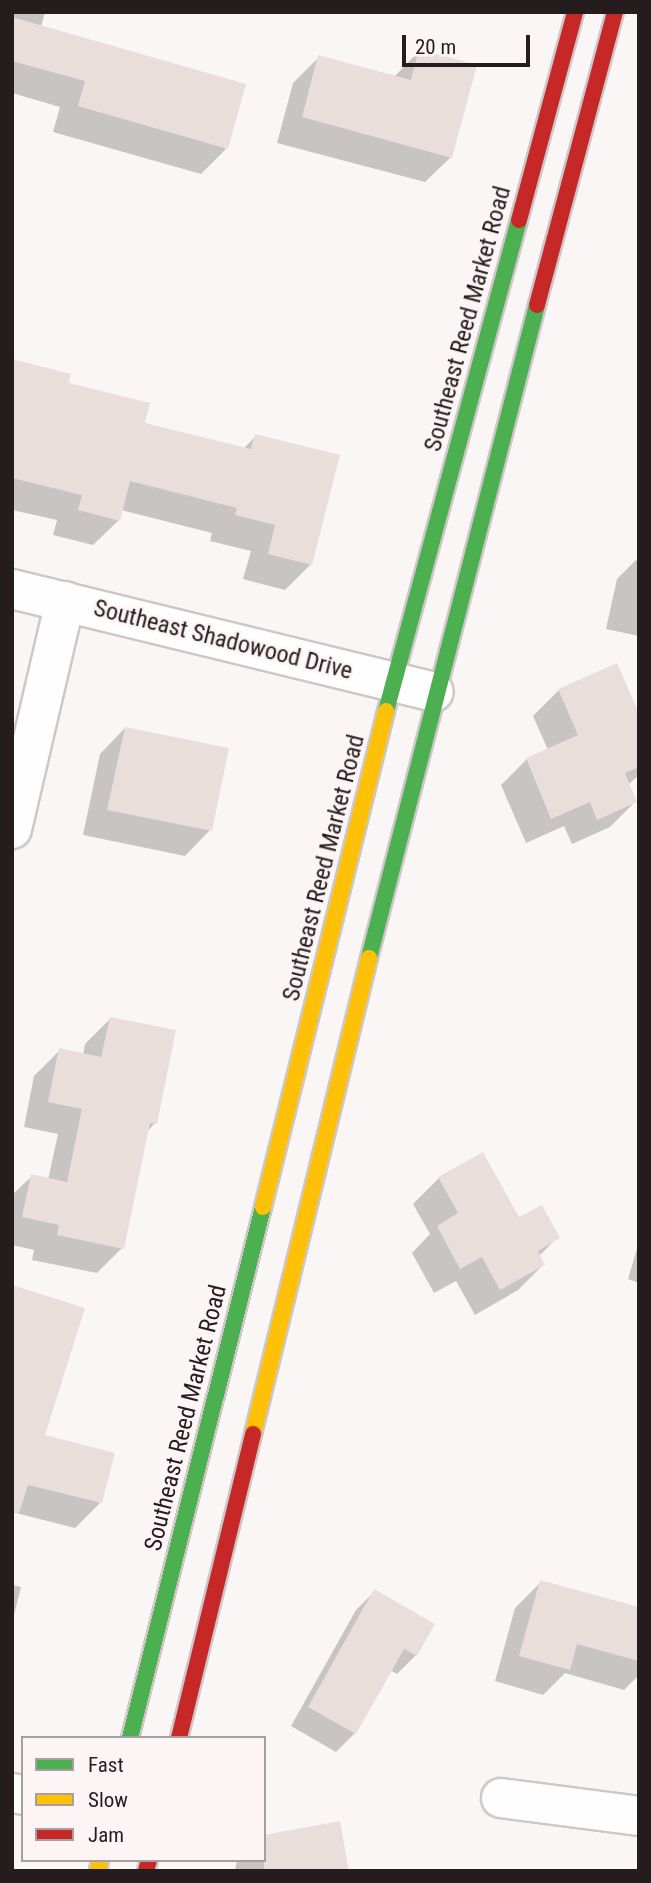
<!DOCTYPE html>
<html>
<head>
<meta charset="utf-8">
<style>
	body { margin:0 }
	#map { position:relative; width:651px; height:1883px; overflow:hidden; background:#fbf6f6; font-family:"Roboto Condensed",sans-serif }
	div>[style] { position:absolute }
	.shadow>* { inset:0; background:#0003 }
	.building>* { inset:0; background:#eadedb }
	.roads { filter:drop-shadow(2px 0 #cdc7c8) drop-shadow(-2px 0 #cdc7c8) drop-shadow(0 2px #cdc7c8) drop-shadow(0 -2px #cdc7c8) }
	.street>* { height:38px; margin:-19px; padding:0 19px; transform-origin:19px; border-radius:19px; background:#fefefe }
	.fast>* { height:16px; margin:-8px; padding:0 8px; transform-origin:8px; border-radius:8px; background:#4caf50 }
	.slow>* { height:16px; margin:-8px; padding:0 8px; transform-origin:8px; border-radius:8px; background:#ffc107 }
	.jam>* { height:16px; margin:-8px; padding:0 8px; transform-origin:8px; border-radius:8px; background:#c62828 }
	span { translate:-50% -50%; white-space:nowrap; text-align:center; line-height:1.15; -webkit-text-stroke:5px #fdf4f5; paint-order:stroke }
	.street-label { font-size:24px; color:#251d1d }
	.frame { position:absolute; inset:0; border:14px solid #251d1d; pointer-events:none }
	.legend { position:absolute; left:21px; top:1736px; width:245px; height:126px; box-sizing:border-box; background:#fdf4f5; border:2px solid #a79e9f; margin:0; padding:9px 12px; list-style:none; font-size:21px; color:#251d1d }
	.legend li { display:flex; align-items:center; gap:14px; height:35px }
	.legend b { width:35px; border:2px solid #a79e9f }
	.scale { position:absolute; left:402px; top:35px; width:128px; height:32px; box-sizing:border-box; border:4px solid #251d1d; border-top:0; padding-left:9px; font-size:21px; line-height:24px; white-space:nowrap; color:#251d1d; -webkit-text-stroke:5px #fdf4f5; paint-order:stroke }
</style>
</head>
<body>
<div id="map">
	<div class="shadow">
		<i style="clip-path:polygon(12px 12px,45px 12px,41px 27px,226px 149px,201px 174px,53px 132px,60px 107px,12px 93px)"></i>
		<i style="clip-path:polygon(419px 51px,451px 157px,425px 182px,277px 143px,293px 83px,319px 57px,394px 77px)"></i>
		<i style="clip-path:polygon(12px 361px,143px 424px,243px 449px,256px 436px,311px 564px,285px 590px,243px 579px,251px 551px,210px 541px,212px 533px,121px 510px,119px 520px,93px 545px,53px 535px,57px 520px,12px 510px)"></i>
		<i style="clip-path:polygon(636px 560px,639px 561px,639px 636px,606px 629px,617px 579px)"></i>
		<i style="clip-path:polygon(559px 690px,639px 717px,639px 775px,628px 785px,635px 802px,610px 827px,572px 844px,564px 826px,526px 843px,501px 785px,527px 759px,548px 750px,533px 716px)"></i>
		<i style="clip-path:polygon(125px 728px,210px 830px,185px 856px,83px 835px,100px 754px)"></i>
		<i style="clip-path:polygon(111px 1018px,155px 1123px,146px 1133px,122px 1248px,97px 1273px,32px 1260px,34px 1250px,12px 1245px,12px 1195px,32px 1176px,48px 1180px,58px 1134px,24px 1127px,34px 1076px,60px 1050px,83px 1055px,85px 1044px)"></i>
		<i style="clip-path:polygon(439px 1178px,558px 1237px,539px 1256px,543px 1265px,518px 1290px,475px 1315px,456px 1281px,434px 1293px,412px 1253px,430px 1234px,413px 1204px)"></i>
		<i style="clip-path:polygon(639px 1242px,639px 1283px,628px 1279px)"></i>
		<i style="clip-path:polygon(12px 1289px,42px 1436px,100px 1503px,75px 1528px,12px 1512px)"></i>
		<i style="clip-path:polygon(541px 1582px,639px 1609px,639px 1675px,624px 1690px,565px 1673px,543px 1695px,495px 1681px,515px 1608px)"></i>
		<i style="clip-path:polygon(12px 1585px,21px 1587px,12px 1623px)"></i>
		<i style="clip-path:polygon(375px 1591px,416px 1655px,397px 1674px,390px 1670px,355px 1733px,336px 1752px,291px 1726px,356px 1610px)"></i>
		<i style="clip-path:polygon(237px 1860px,264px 1860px,347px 1871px,235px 1871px)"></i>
	</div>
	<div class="building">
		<i style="clip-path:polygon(12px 17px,246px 84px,228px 149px,78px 106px,85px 81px,12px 61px)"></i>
		<i style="clip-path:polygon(419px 49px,477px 65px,452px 158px,302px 117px,318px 55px,411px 80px)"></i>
		<i style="clip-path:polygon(12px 359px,71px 374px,69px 383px,150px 403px,145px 423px,251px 449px,255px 434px,340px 455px,312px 565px,268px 554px,275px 525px,235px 515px,237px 508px,130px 481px,120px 521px,78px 510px,82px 495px,12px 478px)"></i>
		<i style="clip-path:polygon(617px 663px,639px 713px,639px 767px,625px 773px,637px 802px,597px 820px,590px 802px,551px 819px,526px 758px,578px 735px,558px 689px)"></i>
		<i style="clip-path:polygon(125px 727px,229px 748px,212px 831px,107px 810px)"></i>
		<i style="clip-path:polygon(110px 1017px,176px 1030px,157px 1124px,150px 1123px,124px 1249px,57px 1235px,59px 1225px,22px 1217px,31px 1174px,67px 1182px,82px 1109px,48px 1102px,59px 1048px,101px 1057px)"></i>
		<i style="clip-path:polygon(483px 1152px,519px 1217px,542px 1205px,560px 1238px,538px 1251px,545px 1265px,500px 1290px,482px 1257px,460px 1269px,437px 1226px,458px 1213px,438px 1177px)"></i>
		<i style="clip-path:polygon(12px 1285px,85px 1308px,45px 1435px,115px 1453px,102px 1503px,28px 1485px,19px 1513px,12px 1512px)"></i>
		<i style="clip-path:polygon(540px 1580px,639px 1607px,639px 1661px,577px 1644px,570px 1670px,519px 1656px)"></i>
		<i style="clip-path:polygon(374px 1589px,435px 1624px,417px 1656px,404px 1649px,356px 1734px,308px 1707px)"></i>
		<i style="clip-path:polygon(340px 1821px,349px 1871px,264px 1871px,264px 1835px)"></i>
	</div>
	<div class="roads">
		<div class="street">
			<i style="left:12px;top:589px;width:434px;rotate:13.7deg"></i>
			<i style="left:12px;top:829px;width:234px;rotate:-76.9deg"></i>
			<i style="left:12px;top:1793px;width:11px;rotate:10deg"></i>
			<i style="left:501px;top:1798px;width:139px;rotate:7.4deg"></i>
		</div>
		<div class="fast">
			<i style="left:386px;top:711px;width:509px;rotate:-74.84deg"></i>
			<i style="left:369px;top:958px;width:674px;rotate:-75.57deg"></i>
			<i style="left:130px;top:1738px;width:547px;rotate:-75.94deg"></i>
		</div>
		<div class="slow">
			<i style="left:263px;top:1207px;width:511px;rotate:-76.07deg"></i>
			<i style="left:253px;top:1434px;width:490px;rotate:-76.3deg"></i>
			<i style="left:98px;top:1871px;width:11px;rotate:-80deg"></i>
		</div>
		<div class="jam">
			<i style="left:519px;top:220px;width:215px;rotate:-74.9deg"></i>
			<i style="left:537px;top:305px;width:303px;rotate:-75.1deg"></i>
			<i style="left:179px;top:1738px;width:313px;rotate:-76.3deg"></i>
			<i style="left:146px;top:1871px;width:11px;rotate:-75deg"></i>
		</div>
	</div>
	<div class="street-label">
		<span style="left:468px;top:319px;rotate:-75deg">Southeast Reed Market Road</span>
		<span style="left:223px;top:640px;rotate:14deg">Southeast Shadowood Drive</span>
		<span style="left:324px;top:868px;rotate:-76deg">Southeast Reed Market Road</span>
		<span style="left:186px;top:1418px;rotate:-76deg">Southeast Reed Market Road</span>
	</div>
	<div class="frame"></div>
	<ul class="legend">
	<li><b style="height:9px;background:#4caf50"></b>Fast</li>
	<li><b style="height:9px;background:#ffc107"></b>Slow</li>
	<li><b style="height:9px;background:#c62828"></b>Jam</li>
	</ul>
	<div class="scale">20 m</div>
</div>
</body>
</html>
